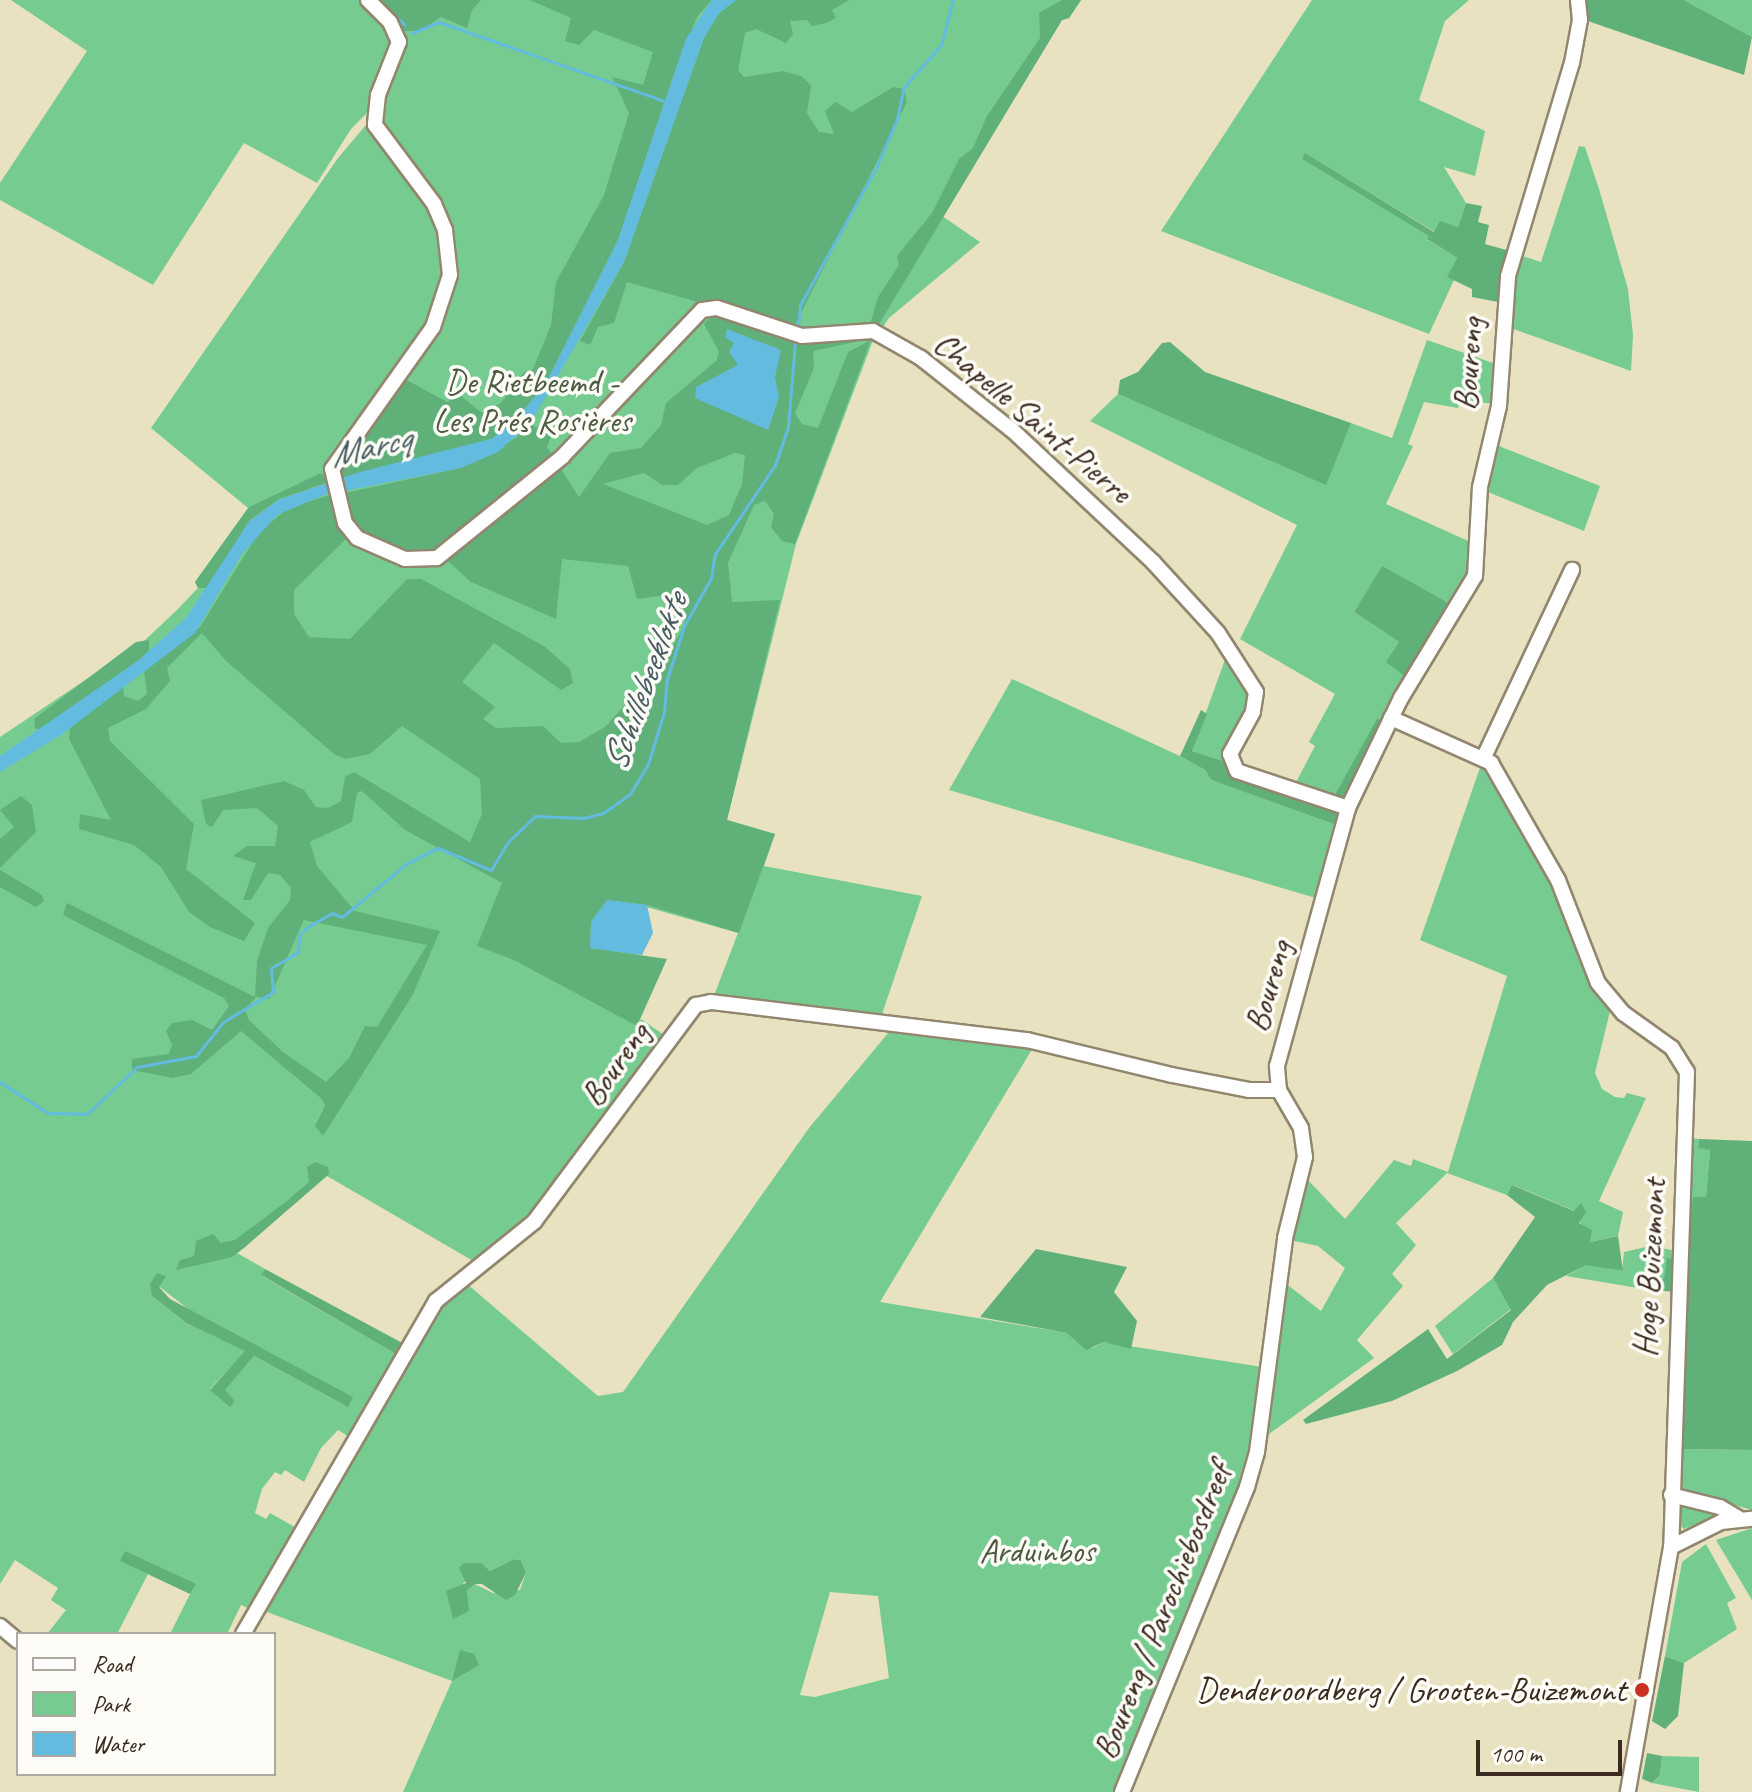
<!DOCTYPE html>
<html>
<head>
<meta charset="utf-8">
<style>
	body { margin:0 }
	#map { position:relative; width:1752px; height:1792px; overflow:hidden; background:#e8e2c0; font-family:Caveat,sans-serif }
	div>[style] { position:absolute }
	.green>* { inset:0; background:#76cc90 }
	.forest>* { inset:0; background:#60b07a }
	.water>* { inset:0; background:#63bbe0 }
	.stream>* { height:3px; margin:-1.5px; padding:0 1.5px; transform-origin:1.5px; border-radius:1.5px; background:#63bbe0 }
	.roads { filter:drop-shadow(2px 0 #92866f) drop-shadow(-2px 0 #92866f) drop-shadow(0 2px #92866f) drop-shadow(0 -2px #92866f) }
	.minor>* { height:14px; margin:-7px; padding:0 7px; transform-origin:7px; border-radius:7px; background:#fff }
	.dots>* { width:22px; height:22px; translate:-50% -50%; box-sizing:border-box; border:4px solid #fdfcf7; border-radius:50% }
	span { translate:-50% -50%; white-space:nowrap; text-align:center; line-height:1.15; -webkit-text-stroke:7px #fdfcf7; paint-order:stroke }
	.street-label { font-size:34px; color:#3b2a1e }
	.park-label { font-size:34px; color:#4d5b40 }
	.poi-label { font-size:34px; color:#3b2a1e }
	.right { translate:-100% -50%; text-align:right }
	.water-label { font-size:36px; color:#495d62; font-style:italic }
	.legend { position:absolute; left:16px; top:1632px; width:260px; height:144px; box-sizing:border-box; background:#fdfcf7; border:2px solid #afa8a0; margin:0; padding:10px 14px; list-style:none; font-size:24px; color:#3b2a1e }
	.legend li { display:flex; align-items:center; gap:16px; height:40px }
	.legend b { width:40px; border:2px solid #afa8a0 }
	.scale { position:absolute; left:1476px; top:1740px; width:146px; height:36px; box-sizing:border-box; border:4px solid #3b2a1e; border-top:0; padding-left:10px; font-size:24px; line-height:28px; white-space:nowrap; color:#3b2a1e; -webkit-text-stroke:6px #fdfcf7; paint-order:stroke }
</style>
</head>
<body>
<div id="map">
	<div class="green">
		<i style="clip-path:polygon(11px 0,364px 0,396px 39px,372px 108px,351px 129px,317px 183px,244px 143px,153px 285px,0 200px,0 183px,87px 51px)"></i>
		<i style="clip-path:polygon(evenodd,371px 0,1081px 0,1069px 18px,1062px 20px,942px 216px,980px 242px,889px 318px,872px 343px,796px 544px,727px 820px,775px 834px,764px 866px,922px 896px,879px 1023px,713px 998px,738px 933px,636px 904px,638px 1026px,641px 1019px,667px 1037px,534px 1215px,480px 1265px,327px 1176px,237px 1253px,265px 1269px,262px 1276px,399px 1356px,354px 1440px,338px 1430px,321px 1448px,304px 1482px,285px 1470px,281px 1475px,275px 1472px,262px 1489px,255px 1513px,266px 1519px,270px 1513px,300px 1530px,252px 1610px,241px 1605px,227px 1634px,170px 1634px,195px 1584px,121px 1561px,148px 1574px,117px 1634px,47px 1634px,66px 1610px,51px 1600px,58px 1588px,15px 1560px,0 1584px,0 737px,145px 640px,176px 611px,198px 588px,195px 582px,248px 508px,151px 428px,338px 158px,371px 119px,401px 46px,371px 0,160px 1287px,202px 1320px,348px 1407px,254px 1356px,224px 1390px,235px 1401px,230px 1406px,210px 1389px,246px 1351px,186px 1323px,152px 1296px,160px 1287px)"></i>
		<i style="clip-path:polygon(1312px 0,1469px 0,1445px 21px,1419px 100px,1485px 131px,1475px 176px,1444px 167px,1466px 203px,1458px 227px,1435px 232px,1306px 154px,1302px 159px,1430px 236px,1428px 240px,1457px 258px,1448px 277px,1454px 280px,1429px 334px,1161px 231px)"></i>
		<i style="clip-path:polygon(1684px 0,1752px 0,1752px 37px)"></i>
		<i style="clip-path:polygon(1579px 146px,1585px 147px,1599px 189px,1628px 289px,1633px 335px,1631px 371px,1505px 326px,1519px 255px,1541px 262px)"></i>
		<i style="clip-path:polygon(1427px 340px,1496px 364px,1495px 404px,1460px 400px,1458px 408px,1424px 402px,1408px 444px,1413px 446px,1386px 504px,1475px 544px,1473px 564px,1454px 606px,1382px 567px,1354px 612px,1399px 642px,1407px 678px,1383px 721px,1377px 718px,1334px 796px,1293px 788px,1315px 746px,1309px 742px,1335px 694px,1240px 639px,1297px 525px,1090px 421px,1118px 394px,1325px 484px,1351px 423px,1392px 438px)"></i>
		<i style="clip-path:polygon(1494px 444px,1600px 486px,1584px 531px,1483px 490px)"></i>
		<i style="clip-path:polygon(1226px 657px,1250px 688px,1251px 703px,1225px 764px,1192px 751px)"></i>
		<i style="clip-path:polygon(1012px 679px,1180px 756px,1205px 770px,1211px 780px,1336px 825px,1316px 898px,949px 790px)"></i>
		<i style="clip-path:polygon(1482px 762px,1540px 854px,1584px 968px,1611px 1007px,1595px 1073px,1602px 1089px,1615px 1097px,1624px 1098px,1627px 1093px,1646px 1098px,1599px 1201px,1623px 1212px,1618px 1236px,1589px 1242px,1575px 1211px,1513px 1185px,1507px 1195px,1447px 1173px,1396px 1223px,1416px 1245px,1392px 1274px,1403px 1286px,1357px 1340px,1374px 1358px,1269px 1434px,1284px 1282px,1321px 1311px,1345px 1268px,1318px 1246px,1290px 1240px,1305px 1177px,1345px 1219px,1394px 1160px,1411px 1166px,1413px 1159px,1448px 1172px,1507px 976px,1420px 940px)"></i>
		<i style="clip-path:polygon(evenodd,889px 1032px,1034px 1046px,880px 1302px,1068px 1333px,1092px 1348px,1104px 1342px,1262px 1367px,1242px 1486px,1115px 1792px,403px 1792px,452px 1681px,259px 1609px,434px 1311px,466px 1283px,598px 1396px,623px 1392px,809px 1128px,889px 1032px,514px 1559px,521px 1560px,526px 1573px,520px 1590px,493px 1593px,475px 1584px,467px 1591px,466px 1604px,460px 1587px,482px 1563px,490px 1571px,514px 1559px,889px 1032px,830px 1592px,878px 1596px,889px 1678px,815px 1697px,800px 1695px,830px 1592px)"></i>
		<i style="clip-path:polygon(1691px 1138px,1699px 1139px,1698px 1148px,1710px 1149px,1706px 1198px,1691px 1216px,1684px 1216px)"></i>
		<i style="clip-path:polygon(1650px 1246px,1677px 1251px,1664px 1279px,1640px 1276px,1638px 1288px,1566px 1276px,1587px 1264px,1622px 1271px,1624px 1252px)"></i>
		<i style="clip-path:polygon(1493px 1278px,1511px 1309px,1453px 1354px,1435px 1326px)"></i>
		<i style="clip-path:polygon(1675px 1449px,1752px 1450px,1752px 1510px,1674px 1488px)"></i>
		<i style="clip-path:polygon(1680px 1503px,1716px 1512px,1716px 1516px,1684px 1529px,1677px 1523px)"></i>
		<i style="clip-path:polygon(1752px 1528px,1752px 1600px,1716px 1540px)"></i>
		<i style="clip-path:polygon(1706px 1544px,1736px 1598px,1727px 1603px,1737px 1629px,1684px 1663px,1665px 1656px,1682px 1562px)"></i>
		<i style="clip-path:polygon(1662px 1756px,1699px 1757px,1699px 1792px,1652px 1783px,1660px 1775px)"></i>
	</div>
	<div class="forest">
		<i style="clip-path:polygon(371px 0,481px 0,472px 10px,467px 28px,441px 17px,421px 31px,401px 31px)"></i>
		<i style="clip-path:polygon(530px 0,712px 0,697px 17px,674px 74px,618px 240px,545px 385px,511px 425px,491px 439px,341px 480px,337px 475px,346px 450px,403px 378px,447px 402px,459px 394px,482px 413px,501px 403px,524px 372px,533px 369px,551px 325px,556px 282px,604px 195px,629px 113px,612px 77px,643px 85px,653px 52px,594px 30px,579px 45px,565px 41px,571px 18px)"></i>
		<i style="clip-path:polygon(736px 0,849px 0,832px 10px,836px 18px,826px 23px,812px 26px,807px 20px,790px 21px,793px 34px,786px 43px,756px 29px,745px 33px,738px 70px,744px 77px,783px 71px,801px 76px,811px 85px,807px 113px,819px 132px,834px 134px,825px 111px,836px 102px,852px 112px,893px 87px,904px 89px,907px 102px,793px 329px,627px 282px,614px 323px,598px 327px,590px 345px,580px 341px,624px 262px,704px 38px,719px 13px)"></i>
		<i style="clip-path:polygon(1062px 0,1081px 0,1069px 18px,1062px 20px,876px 329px,869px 328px,878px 297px,899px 265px,897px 256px,932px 213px,959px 159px,973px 148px,987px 116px,1040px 38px,1039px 13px)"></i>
		<i style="clip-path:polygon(1580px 0,1684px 0,1752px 37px,1744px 75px,1585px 20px)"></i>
		<i style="clip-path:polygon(1305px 153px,1434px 232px,1440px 221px,1458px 227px,1466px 203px,1482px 206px,1478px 222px,1489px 225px,1485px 244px,1510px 251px,1498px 302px,1472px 297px,1472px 289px,1447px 277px,1457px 258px,1427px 239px,1429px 236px,1302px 159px)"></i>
		<i style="clip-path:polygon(evenodd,717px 310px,790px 335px,865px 333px,855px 342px,813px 351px,814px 368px,795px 413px,802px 424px,818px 428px,848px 352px,871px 340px,795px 544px,782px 541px,771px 527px,774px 514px,765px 501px,754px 505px,728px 563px,732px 602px,780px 600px,727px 820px,775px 834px,739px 933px,647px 905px,607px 900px,591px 922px,590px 948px,667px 959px,637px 1026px,514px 960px,477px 946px,502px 883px,405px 830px,362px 791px,357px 793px,352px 822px,310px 842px,317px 866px,355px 911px,440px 931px,412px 996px,323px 1136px,315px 1126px,325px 1106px,322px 1099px,241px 1031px,191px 1074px,173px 1078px,132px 1070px,132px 1059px,169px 1054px,172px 1045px,166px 1031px,172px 1023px,192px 1020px,212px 1030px,229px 1006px,224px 998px,63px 915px,67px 903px,255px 997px,257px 961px,268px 928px,290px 900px,291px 888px,280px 875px,268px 873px,251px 900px,243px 900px,256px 863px,233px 856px,247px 846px,275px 846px,278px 826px,257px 808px,223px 810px,212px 827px,206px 824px,201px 800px,284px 781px,304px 790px,316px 807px,328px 808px,341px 801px,345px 777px,354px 772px,470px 842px,482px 814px,480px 779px,402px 726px,370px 754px,345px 759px,334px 754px,226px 661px,202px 633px,167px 668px,170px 681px,146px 709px,108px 728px,110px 741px,194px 824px,186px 869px,255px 923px,244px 941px,210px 927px,189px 912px,161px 867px,134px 845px,79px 829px,80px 814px,111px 820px,69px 739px,70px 727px,123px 685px,124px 696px,138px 701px,147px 694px,144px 671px,200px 627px,259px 532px,287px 509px,332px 494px,333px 508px,348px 537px,294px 590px,294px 614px,309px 637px,350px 639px,407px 579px,421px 579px,544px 646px,570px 669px,573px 683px,561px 690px,494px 643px,462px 682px,495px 707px,483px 719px,496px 728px,543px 726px,561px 743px,579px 742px,605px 727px,666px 659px,685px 624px,681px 593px,637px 599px,628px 566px,562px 559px,556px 619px,471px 582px,449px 562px,366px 538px,350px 521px,340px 494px,461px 468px,516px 438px,531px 422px,536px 428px,544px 420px,553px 432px,547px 447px,579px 497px,610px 453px,641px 448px,661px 425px,666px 403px,716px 361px,719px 352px,704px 324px,717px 310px,735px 453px,745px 455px,742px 484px,729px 515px,707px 525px,603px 484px,644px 473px,662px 485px,678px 485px,697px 468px,735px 453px,717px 310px,304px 920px,427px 945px,377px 1027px,365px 1026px,349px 1058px,326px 1082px,283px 1052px,249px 1020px,245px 1010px,256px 997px,269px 999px,304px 920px)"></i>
		<i style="clip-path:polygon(1170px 342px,1205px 372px,1351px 423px,1326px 485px,1118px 394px,1120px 380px,1138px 372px,1162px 343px)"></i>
		<i style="clip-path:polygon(321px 473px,329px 482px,279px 499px,249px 521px,208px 588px,198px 588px,195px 582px,249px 507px)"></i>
		<i style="clip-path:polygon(1382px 566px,1454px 606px,1407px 678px,1386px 662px,1399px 642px,1354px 612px)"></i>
		<i style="clip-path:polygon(149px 640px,149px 651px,139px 660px,46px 729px,35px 729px,34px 719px,136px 642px)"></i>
		<i style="clip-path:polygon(1201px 710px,1207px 714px,1192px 751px,1222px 761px,1230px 770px,1334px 796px,1377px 718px,1383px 721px,1336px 825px,1211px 780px,1205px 770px,1180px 756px)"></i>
		<i style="clip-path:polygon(21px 796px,32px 805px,36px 832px,0 868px,0 839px,14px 827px,0 810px)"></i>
		<i style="clip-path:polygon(0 870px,42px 895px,44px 901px,36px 907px,0 887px)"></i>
		<i style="clip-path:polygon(1699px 1139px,1752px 1141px,1752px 1450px,1675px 1449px,1684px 1216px,1691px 1216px,1693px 1197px,1706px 1197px,1710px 1150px,1698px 1148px)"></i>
		<i style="clip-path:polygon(315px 1162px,328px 1167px,329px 1174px,244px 1248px,232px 1257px,176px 1270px,180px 1260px,194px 1256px,196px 1241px,213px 1234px,221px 1243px,235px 1240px,287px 1201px,309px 1182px,307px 1167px)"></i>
		<i style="clip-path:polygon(1512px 1185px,1574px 1211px,1581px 1203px,1586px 1212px,1579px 1223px,1592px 1230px,1590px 1242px,1618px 1236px,1623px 1271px,1586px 1265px,1547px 1285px,1513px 1322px,1502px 1345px,1457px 1371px,1392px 1401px,1306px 1424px,1303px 1420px,1428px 1329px,1447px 1359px,1511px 1310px,1493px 1278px,1535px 1217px,1507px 1195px)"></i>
		<i style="clip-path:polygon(1036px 1249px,1127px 1267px,1114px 1292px,1137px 1321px,1131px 1349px,1104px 1342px,1086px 1350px,1067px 1333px,980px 1317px)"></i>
		<i style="clip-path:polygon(1667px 1258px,1676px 1260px,1674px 1292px,1638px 1288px,1640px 1276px,1664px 1279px)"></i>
		<i style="clip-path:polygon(265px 1269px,406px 1345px,399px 1356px,261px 1275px)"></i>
		<i style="clip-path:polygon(157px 1273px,166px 1276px,159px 1287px,170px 1299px,353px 1397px,348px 1407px,254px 1356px,225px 1390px,235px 1401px,230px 1407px,210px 1390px,245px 1351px,186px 1323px,152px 1296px,150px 1284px)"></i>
		<i style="clip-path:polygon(125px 1551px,196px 1584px,190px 1594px,120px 1561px)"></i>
		<i style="clip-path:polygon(514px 1559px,521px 1560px,526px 1573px,515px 1595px,506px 1600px,482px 1584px,475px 1584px,467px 1591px,469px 1611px,453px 1619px,446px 1591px,466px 1583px,459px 1568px,464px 1563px,482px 1563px,490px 1571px)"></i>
		<i style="clip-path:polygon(460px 1650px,474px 1654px,479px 1665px,452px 1681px)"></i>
		<i style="clip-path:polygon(1665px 1656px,1684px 1663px,1678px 1716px,1665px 1729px,1652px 1721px)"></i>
		<i style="clip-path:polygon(1647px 1753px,1662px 1756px,1660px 1775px,1652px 1783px,1642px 1779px)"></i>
	</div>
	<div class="water">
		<i style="clip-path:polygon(712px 0,736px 0,719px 13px,704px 38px,624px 262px,531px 422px,498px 452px,461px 468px,324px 495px,277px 515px,242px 554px,195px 633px,61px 735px,0 772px,0 756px,139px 660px,186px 618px,249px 522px,278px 500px,360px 472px,491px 439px,511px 425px,545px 385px,618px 240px,686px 39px)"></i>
		<i style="clip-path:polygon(727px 329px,781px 350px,775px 377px,779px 397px,768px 430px,695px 398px,696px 387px,738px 365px,729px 352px,734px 343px,725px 337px)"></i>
		<i style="clip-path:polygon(607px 900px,647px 905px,653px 933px,642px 955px,590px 948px,591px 922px)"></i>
	</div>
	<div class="stream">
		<i style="left:379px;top:0;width:35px;rotate:44deg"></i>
		<i style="left:412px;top:33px;width:29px;rotate:-22deg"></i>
		<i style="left:439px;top:22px;width:243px;rotate:19.3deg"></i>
		<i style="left:798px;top:325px;width:20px;rotate:-84deg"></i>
		<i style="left:800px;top:305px;width:159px;rotate:-61deg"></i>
		<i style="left:877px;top:166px;width:51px;rotate:-66.9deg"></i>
		<i style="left:897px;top:119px;width:33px;rotate:-78deg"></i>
		<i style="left:904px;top:87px;width:56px;rotate:-48.6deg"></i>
		<i style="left:941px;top:45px;width:47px;rotate:-75.1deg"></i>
		<i style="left:0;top:1082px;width:57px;rotate:32.9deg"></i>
		<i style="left:48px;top:1113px;width:39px;rotate:1deg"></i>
		<i style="left:87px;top:1114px;width:69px;rotate:-43.2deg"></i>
		<i style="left:137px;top:1067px;width:60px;rotate:-10.6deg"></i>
		<i style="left:196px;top:1056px;width:43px;rotate:-51.5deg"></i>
		<i style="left:223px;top:1022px;width:58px;rotate:-31deg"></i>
		<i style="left:273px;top:992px;width:24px;rotate:-95deg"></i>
		<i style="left:271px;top:968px;width:30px;rotate:-30deg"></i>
		<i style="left:297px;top:953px;width:19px;rotate:-81deg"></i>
		<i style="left:300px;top:934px;width:12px;rotate:-42deg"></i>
		<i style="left:309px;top:926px;width:26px;rotate:-29deg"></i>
		<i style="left:332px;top:913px;width:11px;rotate:22deg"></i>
		<i style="left:342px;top:917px;width:83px;rotate:-39.6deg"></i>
		<i style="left:406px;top:864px;width:36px;rotate:-27deg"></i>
		<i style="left:438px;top:848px;width:57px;rotate:22.5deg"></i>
		<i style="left:491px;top:870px;width:31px;rotate:-59deg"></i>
		<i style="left:507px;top:843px;width:39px;rotate:-44deg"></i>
		<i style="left:535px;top:816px;width:49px;rotate:2.3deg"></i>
		<i style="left:584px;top:818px;width:20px;rotate:-15deg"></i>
		<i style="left:603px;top:813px;width:33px;rotate:-35deg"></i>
		<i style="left:630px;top:794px;width:35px;rotate:-59deg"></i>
		<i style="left:648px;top:764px;width:54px;rotate:-72.9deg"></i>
		<i style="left:664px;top:712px;width:33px;rotate:-85deg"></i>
		<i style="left:667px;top:679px;width:56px;rotate:-72.2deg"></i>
		<i style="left:684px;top:626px;width:55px;rotate:-60.6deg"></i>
		<i style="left:711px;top:578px;width:24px;rotate:-81deg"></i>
		<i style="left:715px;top:554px;width:107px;rotate:-56deg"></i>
		<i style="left:775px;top:465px;width:40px;rotate:-71.1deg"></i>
		<i style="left:788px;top:427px;width:86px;rotate:-85.3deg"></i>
	</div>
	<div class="roads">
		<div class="minor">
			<i style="left:368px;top:0;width:31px;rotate:45deg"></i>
			<i style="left:390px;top:22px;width:22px;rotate:66deg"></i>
			<i style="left:399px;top:42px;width:57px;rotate:111.6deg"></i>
			<i style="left:378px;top:95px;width:30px;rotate:96deg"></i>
			<i style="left:375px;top:125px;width:99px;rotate:53.2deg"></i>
			<i style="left:434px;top:204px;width:28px;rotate:67deg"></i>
			<i style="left:445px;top:230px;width:45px;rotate:83.7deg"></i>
			<i style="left:450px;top:275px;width:55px;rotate:108.1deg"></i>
			<i style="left:433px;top:327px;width:174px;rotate:125.4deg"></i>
			<i style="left:332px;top:469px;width:56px;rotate:76.5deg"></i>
			<i style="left:345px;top:523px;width:19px;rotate:51deg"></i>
			<i style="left:357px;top:538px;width:52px;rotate:23.6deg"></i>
			<i style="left:405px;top:559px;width:32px;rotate:-2deg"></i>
			<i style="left:437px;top:558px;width:161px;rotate:-38.9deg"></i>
			<i style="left:562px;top:457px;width:203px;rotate:-46.4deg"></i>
			<i style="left:702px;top:310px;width:15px;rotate:-8deg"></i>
			<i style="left:717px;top:308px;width:89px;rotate:18.2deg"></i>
			<i style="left:802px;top:336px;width:71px;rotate:-4deg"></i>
			<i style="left:873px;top:331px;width:55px;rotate:29.4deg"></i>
			<i style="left:921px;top:358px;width:116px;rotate:38.4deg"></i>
			<i style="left:1012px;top:430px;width:193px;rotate:43.1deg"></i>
			<i style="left:1153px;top:562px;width:96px;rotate:47.5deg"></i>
			<i style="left:1218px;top:633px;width:70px;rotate:57.2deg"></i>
			<i style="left:1256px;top:692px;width:20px;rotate:99deg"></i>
			<i style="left:1253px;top:712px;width:48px;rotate:118.7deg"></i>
			<i style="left:1230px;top:754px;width:18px;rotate:68deg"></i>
			<i style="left:1237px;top:771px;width:117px;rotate:18.4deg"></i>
			<i style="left:1391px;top:718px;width:110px;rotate:24.2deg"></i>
			<i style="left:1491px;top:763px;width:135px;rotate:60.2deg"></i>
			<i style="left:1558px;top:880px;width:110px;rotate:68.8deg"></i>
			<i style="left:1598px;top:983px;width:39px;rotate:50deg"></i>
			<i style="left:1623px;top:1013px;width:60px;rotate:35.5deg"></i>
			<i style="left:1672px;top:1048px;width:28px;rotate:58deg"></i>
			<i style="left:1687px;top:1072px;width:475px;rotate:91.9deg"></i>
			<i style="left:1671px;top:1547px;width:249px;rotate:100deg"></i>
			<i style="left:1484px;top:757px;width:207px;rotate:-64.8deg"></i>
			<i style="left:1671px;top:1495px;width:50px;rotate:13.8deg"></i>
			<i style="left:1720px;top:1507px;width:21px;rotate:31deg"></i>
			<i style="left:1671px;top:1547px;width:56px;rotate:-26.6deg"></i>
			<i style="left:1721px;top:1522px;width:31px;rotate:-6deg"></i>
			<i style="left:0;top:1626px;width:23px;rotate:40deg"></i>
			<i style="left:243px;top:1634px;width:385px;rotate:-59.9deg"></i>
			<i style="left:436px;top:1301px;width:126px;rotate:-38.9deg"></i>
			<i style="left:534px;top:1222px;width:271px;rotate:-53.3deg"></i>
			<i style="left:696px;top:1005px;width:15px;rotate:-11deg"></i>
			<i style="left:711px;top:1002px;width:318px;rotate:6.9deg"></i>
			<i style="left:1027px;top:1040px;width:149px;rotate:13.6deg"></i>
			<i style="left:1172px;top:1075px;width:78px;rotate:11deg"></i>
			<i style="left:1249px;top:1090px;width:30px"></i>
			<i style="left:1122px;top:1792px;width:330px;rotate:-67.7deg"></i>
			<i style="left:1247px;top:1487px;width:36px;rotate:-74deg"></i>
			<i style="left:1257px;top:1452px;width:216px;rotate:-82.5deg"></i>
			<i style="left:1285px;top:1238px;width:83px;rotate:-76.1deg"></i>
			<i style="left:1305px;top:1157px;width:29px;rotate:-98deg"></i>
			<i style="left:1301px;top:1128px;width:44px;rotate:-120.1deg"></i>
			<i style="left:1279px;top:1090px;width:24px;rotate:-95deg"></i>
			<i style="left:1277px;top:1066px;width:268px;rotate:-74.6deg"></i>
			<i style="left:1348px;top:808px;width:122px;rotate:-64.3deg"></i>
			<i style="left:1401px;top:698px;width:143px;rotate:-58.8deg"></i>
			<i style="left:1475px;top:576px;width:89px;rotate:-86.8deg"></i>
			<i style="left:1480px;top:487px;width:83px;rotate:-76.8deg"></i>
			<i style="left:1499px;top:406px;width:130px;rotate:-86deg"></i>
			<i style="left:1508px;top:276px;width:222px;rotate:-73.3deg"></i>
			<i style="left:1572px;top:63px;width:44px;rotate:-79.5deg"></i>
			<i style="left:1580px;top:20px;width:20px;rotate:-96deg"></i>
		</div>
	</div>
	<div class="dots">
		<i style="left:1642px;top:1690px;background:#c8321e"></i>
	</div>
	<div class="street-label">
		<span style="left:1468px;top:364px;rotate:-86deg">Boureng</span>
		<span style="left:1033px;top:417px;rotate:40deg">Chapelle Saint-Pierre</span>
		<span style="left:1268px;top:986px;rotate:-74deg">Boureng</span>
		<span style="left:615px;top:1064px;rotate:-55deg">Boureng</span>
		<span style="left:1649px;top:1268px;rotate:-87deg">Hoge Buizemont</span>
		<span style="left:1162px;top:1611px;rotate:-68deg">Boureng / Parochiebosdreef</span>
	</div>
	<div class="park-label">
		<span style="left:532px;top:401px">De Rietbeemd -<br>Les Prés Rosières</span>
		<span style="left:1037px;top:1551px">Arduinbos</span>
	</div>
	<div class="poi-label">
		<span class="right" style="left:1626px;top:1690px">Denderoordberg / Grooten-Buizemont</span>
	</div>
	<div class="water-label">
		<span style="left:370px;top:447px;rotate:-13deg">Marcq</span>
		<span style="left:645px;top:682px;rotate:-70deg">Schillebeeklokte</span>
	</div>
	<ul class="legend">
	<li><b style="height:10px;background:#fff"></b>Road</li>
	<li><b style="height:22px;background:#76cc90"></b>Park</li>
	<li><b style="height:22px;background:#63bbe0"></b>Water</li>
	</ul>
	<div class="scale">100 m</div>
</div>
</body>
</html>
